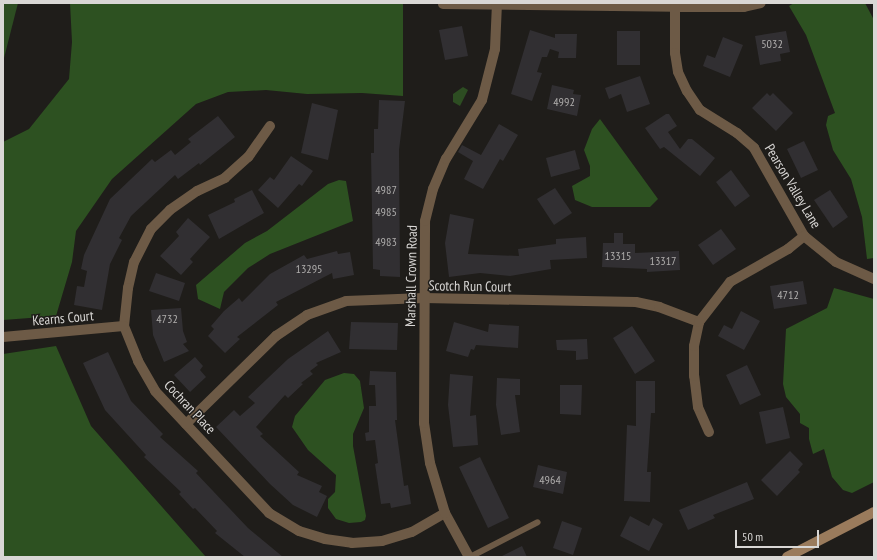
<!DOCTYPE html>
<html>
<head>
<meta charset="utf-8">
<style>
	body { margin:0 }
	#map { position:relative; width:877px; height:560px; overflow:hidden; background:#1f1d1a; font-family:"PT Sans Narrow",sans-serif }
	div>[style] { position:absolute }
	.green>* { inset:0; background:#2d4d22 }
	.forest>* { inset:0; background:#2d5121 }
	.building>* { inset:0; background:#312f32 }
	.lane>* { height:6px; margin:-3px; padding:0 3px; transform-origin:3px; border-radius:3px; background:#6d5a46 }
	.street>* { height:10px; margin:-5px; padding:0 5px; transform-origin:5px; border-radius:5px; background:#6d5a46 }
	.secondary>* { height:10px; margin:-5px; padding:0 5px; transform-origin:5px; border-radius:5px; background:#9a7b5c }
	span { translate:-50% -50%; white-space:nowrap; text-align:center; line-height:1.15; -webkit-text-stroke:3px #1f1d1a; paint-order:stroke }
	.number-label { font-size:12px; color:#afadac }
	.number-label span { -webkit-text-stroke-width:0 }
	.street-label { font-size:14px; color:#d9d7d5 }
	.frame { position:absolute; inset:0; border:4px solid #d9d7d5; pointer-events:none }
	.scale { position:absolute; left:735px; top:530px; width:84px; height:18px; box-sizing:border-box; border:2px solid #d9d7d5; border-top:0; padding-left:5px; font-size:12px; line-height:14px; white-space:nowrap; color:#d9d7d5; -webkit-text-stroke:3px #1f1d1a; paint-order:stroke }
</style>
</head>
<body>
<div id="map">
	<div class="green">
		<i style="clip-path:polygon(3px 3px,18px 3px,3px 62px)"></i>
		<i style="clip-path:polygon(463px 87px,468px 90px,460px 106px,453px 102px,453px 94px)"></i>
	</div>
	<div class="forest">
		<i style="clip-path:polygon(70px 3px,403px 3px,403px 96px,362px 93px,307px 94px,266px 90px,228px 92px,196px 104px,112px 179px,76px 231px,72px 262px,56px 316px,3px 320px,3px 142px,29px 129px,69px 79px,72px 42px)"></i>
		<i style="clip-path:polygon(794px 3px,865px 3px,874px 20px,874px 258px,867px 259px,862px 217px,851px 179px,833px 150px,826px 125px,828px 116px,835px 113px,806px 35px,789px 6px)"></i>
		<i style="clip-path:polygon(600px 119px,658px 199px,650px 207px,592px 207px,575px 200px,572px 186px,590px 176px,590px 166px,584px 150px,592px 129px)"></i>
		<i style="clip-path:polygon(339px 180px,346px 181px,353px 221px,270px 254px,248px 268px,224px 292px,220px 309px,198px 299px,196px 285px,245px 243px,267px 231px,328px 184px)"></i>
		<i style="clip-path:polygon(834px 288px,874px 299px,874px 482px,852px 493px,843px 490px,832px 477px,824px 449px,813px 454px,809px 439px,809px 428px,800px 423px,800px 414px,786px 397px,783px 384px,786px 329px,827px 308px)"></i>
		<i style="clip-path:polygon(56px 346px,91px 426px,206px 557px,3px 557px,3px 354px)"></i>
		<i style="clip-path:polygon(344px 373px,354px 374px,360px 381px,364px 408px,353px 434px,353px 446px,366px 516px,365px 520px,361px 522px,349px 523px,336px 519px,328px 508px,328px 499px,335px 492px,336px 475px,308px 450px,292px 427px,295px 416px,325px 380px)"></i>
	</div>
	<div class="building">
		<i style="clip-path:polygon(462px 26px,468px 56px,445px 60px,439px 30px)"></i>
		<i style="clip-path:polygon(530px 30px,555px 38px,555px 34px,577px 34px,576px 58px,558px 58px,559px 52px,550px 49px,547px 57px,542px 57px,537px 72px,542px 73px,532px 101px,511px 94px)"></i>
		<i style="clip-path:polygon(617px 31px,640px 31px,640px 65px,617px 65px)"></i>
		<i style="clip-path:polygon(786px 31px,790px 52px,780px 54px,781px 61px,760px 65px,755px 36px)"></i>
		<i style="clip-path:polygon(723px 37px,743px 45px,730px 77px,703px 66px,707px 55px,715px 58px)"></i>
		<i style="clip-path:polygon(640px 76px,650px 104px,627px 112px,621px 94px,609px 99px,605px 88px)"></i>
		<i style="clip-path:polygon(552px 85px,574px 90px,573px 94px,581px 95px,577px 116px,547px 109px)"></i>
		<i style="clip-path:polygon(767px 93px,770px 96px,773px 93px,793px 113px,776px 131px,752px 108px)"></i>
		<i style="clip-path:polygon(379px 100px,405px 101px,399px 150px,400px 277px,380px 276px,380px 270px,373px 269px,371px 153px,374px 153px,374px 129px,378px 129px)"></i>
		<i style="clip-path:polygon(312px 103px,338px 110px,328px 160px,301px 153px)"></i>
		<i style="clip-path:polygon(666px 114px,669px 114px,677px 126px,668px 132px,680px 149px,688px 139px,692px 139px,715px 158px,700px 176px,664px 147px,660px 149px,645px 128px)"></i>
		<i style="clip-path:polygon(218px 116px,235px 137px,200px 165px,199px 163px,178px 179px,175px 175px,131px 216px,119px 238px,122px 240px,110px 264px,102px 310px,74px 305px,77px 286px,84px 287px,87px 271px,81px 269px,84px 255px,110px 199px,152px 159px,155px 162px,171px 150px,175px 155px,191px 142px,188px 139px)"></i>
		<i style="clip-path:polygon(499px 124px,518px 135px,503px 161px,500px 159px,483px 189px,464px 179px,473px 161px,458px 152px,462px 145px,481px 155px)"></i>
		<i style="clip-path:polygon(804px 141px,818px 170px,801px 178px,787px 149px)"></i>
		<i style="clip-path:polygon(575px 150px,580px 169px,551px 177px,546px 158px)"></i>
		<i style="clip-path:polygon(291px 156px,313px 171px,302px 186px,299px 184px,278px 208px,258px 190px,270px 177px,274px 180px)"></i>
		<i style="clip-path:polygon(731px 170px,750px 196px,735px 207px,716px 182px)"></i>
		<i style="clip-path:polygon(555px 188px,572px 213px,554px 225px,537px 199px)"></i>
		<i style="clip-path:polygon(252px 190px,264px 213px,219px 239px,208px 215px,235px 202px,234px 199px)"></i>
		<i style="clip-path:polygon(830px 190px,848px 217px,833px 228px,814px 200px)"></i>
		<i style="clip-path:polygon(450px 214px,474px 219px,468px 254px,519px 256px,518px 249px,556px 244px,556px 239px,586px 237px,587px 258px,550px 260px,551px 269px,510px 276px,480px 273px,449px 277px,445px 243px)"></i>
		<i style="clip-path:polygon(188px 218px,210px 237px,190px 259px,193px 262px,181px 275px,160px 256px,179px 236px,176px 232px)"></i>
		<i style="clip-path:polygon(721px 229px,736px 249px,713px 265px,698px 245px)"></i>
		<i style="clip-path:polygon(614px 233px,623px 233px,623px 244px,635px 244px,635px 253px,679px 251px,680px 270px,647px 272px,647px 269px,602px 267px,603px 243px,614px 243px)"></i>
		<i style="clip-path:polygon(337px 251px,338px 254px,350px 252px,354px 275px,333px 279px,332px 273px,276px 302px,278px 305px,237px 337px,240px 339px,225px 353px,208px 336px,214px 329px,211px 326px,224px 311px,239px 298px,242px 302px,270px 274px,304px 255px,307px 259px)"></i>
		<i style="clip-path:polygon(156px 273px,185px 283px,179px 301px,149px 291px)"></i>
		<i style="clip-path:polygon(803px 281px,807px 304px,774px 309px,770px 286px)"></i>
		<i style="clip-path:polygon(181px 308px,183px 331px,187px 342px,183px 344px,189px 351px,164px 362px,153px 335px,151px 310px)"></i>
		<i style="clip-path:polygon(741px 311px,760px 321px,744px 350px,718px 336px,724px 325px,732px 329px)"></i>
		<i style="clip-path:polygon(351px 322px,398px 323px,397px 350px,349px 349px)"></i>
		<i style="clip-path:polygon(454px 322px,488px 332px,489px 324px,519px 326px,518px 348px,476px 345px,474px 350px,471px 349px,468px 357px,446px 351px)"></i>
		<i style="clip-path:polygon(632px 326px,655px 361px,635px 374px,613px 338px)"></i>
		<i style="clip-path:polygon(328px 331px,341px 352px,316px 363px,318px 365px,310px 371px,313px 374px,301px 383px,303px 384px,288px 398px,285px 395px,256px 427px,263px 434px,260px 436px,299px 472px,297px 475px,322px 486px,319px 492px,327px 496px,317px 517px,293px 505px,270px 484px,216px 427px,234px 410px,240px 416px,255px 403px,248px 397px,288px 359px)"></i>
		<i style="clip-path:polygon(587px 339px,588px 359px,576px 360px,576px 351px,557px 350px,556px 340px)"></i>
		<i style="clip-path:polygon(108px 352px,131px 401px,163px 434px,160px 437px,198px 471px,196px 473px,248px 528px,283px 557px,245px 557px,215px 533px,217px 531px,195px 508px,193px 509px,179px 494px,181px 492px,144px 457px,146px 455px,105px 410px,83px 363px)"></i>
		<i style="clip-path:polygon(195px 357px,203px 366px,200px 370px,206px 377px,190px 392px,174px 375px)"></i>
		<i style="clip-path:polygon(747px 365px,761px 395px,740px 405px,726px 375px)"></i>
		<i style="clip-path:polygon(370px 371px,396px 372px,397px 420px,395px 420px,404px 486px,408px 485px,411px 504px,391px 508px,390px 503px,381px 504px,375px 464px,378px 463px,375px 440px,366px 441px,365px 433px,369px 432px,369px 406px,376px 406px,375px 385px,369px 385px)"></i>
		<i style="clip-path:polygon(450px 374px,473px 376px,470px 416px,476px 415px,478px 445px,453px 447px,448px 405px)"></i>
		<i style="clip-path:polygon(497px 378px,520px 379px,520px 395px,515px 395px,520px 432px,501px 435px,496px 405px)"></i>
		<i style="clip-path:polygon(636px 381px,655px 381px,655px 413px,651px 413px,647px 472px,651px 472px,650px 502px,624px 501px,627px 425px,636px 426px)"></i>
		<i style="clip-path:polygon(560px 385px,582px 385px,581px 415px,560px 414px)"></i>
		<i style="clip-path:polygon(783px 407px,790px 438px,766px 444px,759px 412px)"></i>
		<i style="clip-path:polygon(790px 451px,803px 464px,798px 470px,800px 472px,777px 496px,761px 480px)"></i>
		<i style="clip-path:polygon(480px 457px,509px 518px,488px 528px,459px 467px)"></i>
		<i style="clip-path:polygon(538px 465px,567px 472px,563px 494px,533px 487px)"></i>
		<i style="clip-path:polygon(747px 482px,754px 499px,713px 515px,715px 518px,688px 530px,679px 510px)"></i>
		<i style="clip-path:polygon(630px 516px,649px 526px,653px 518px,663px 524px,649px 551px,620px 536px)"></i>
		<i style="clip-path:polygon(562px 521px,582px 528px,573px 555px,553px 548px)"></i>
		<i style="clip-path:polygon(522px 546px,527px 557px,500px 557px)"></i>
	</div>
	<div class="lane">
		<i style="left:470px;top:557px;width:76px;rotate:-27.2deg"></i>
	</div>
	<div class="street">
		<i style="left:443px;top:4px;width:232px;rotate:0.7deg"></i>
		<i style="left:675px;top:7px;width:69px"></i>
		<i style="left:744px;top:7px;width:17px;rotate:-13deg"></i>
		<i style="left:675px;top:7px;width:46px;rotate:90deg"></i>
		<i style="left:675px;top:53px;width:19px;rotate:81deg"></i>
		<i style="left:678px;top:72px;width:21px;rotate:65deg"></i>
		<i style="left:687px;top:91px;width:23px;rotate:56deg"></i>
		<i style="left:700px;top:110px;width:44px;rotate:31.9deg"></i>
		<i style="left:737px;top:133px;width:23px;rotate:41deg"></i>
		<i style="left:754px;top:148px;width:101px;rotate:60.4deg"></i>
		<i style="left:804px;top:236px;width:41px;rotate:39.1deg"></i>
		<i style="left:836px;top:262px;width:42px;rotate:24.1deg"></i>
		<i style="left:270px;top:126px;width:38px;rotate:125deg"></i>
		<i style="left:248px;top:157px;width:31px;rotate:138deg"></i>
		<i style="left:225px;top:178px;width:31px;rotate:155deg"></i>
		<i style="left:197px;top:191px;width:33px;rotate:145deg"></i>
		<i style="left:170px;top:210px;width:27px;rotate:135deg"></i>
		<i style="left:151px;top:229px;width:37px;rotate:117deg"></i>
		<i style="left:134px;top:262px;width:27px;rotate:103deg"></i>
		<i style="left:128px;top:288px;width:38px;rotate:96deg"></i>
		<i style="left:124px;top:326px;width:38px;rotate:68deg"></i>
		<i style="left:138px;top:361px;width:34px;rotate:60deg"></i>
		<i style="left:155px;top:391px;width:167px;rotate:46.9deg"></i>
		<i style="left:269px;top:513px;width:35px;rotate:31deg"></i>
		<i style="left:299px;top:531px;width:27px;rotate:17deg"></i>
		<i style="left:325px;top:539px;width:27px;rotate:8deg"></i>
		<i style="left:352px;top:543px;width:30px;rotate:-4deg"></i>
		<i style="left:382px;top:541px;width:31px;rotate:-17deg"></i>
		<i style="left:412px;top:532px;width:38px;rotate:-30deg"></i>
		<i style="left:3px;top:337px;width:121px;rotate:-5.2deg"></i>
		<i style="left:186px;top:424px;width:126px;rotate:-44.4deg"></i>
		<i style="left:276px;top:336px;width:37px;rotate:-34deg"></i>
		<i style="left:307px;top:315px;width:41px;rotate:-19.7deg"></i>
		<i style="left:346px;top:301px;width:78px;rotate:-2.2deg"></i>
		<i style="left:424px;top:298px;width:212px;rotate:1.1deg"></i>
		<i style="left:636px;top:302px;width:24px;rotate:12deg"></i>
		<i style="left:659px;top:307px;width:43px;rotate:20.6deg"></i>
		<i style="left:709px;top:432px;width:27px;rotate:-114deg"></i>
		<i style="left:698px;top:407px;width:31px;rotate:-97deg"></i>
		<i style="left:694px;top:376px;width:30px;rotate:-90deg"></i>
		<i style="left:694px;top:346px;width:25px;rotate:-78deg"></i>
		<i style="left:699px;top:322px;width:51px;rotate:-52.2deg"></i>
		<i style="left:730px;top:282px;width:67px;rotate:-29.6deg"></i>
		<i style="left:788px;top:249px;width:21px;rotate:-39deg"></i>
		<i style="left:469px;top:557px;width:50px;rotate:-118.6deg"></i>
		<i style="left:445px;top:513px;width:52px;rotate:-106.7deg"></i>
		<i style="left:430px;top:463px;width:40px;rotate:-98.5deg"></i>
		<i style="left:424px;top:423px;width:202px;rotate:-89.7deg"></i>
		<i style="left:425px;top:221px;width:33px;rotate:-76deg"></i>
		<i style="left:433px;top:189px;width:33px;rotate:-67deg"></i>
		<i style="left:446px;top:159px;width:69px;rotate:-58.6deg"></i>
		<i style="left:482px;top:100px;width:53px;rotate:-75.7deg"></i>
		<i style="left:495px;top:49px;width:46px;rotate:-87.5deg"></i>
	</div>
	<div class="secondary">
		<i style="left:787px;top:557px;width:98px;rotate:-27.3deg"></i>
	</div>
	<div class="number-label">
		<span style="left:772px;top:44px">5032</span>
		<span style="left:564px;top:102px">4992</span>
		<span style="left:386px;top:190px">4987</span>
		<span style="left:386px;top:212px">4985</span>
		<span style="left:386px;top:242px">4983</span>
		<span style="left:618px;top:256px">13315</span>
		<span style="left:663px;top:261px">13317</span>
		<span style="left:309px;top:269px">13295</span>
		<span style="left:788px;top:295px">4712</span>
		<span style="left:167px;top:319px">4732</span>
		<span style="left:550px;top:480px">4964</span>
	</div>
	<div class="street-label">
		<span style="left:793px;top:186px;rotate:59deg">Pearson Valley Lane</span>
		<span style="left:411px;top:276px;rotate:-89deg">Marshall Crown Road</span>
		<span style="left:470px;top:286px;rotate:1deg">Scotch Run Court</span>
		<span style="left:63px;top:318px;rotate:-5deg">Kearns Court</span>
		<span style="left:190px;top:407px;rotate:47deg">Cochran Place</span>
	</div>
	<div class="frame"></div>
	<div class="scale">50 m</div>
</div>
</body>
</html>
